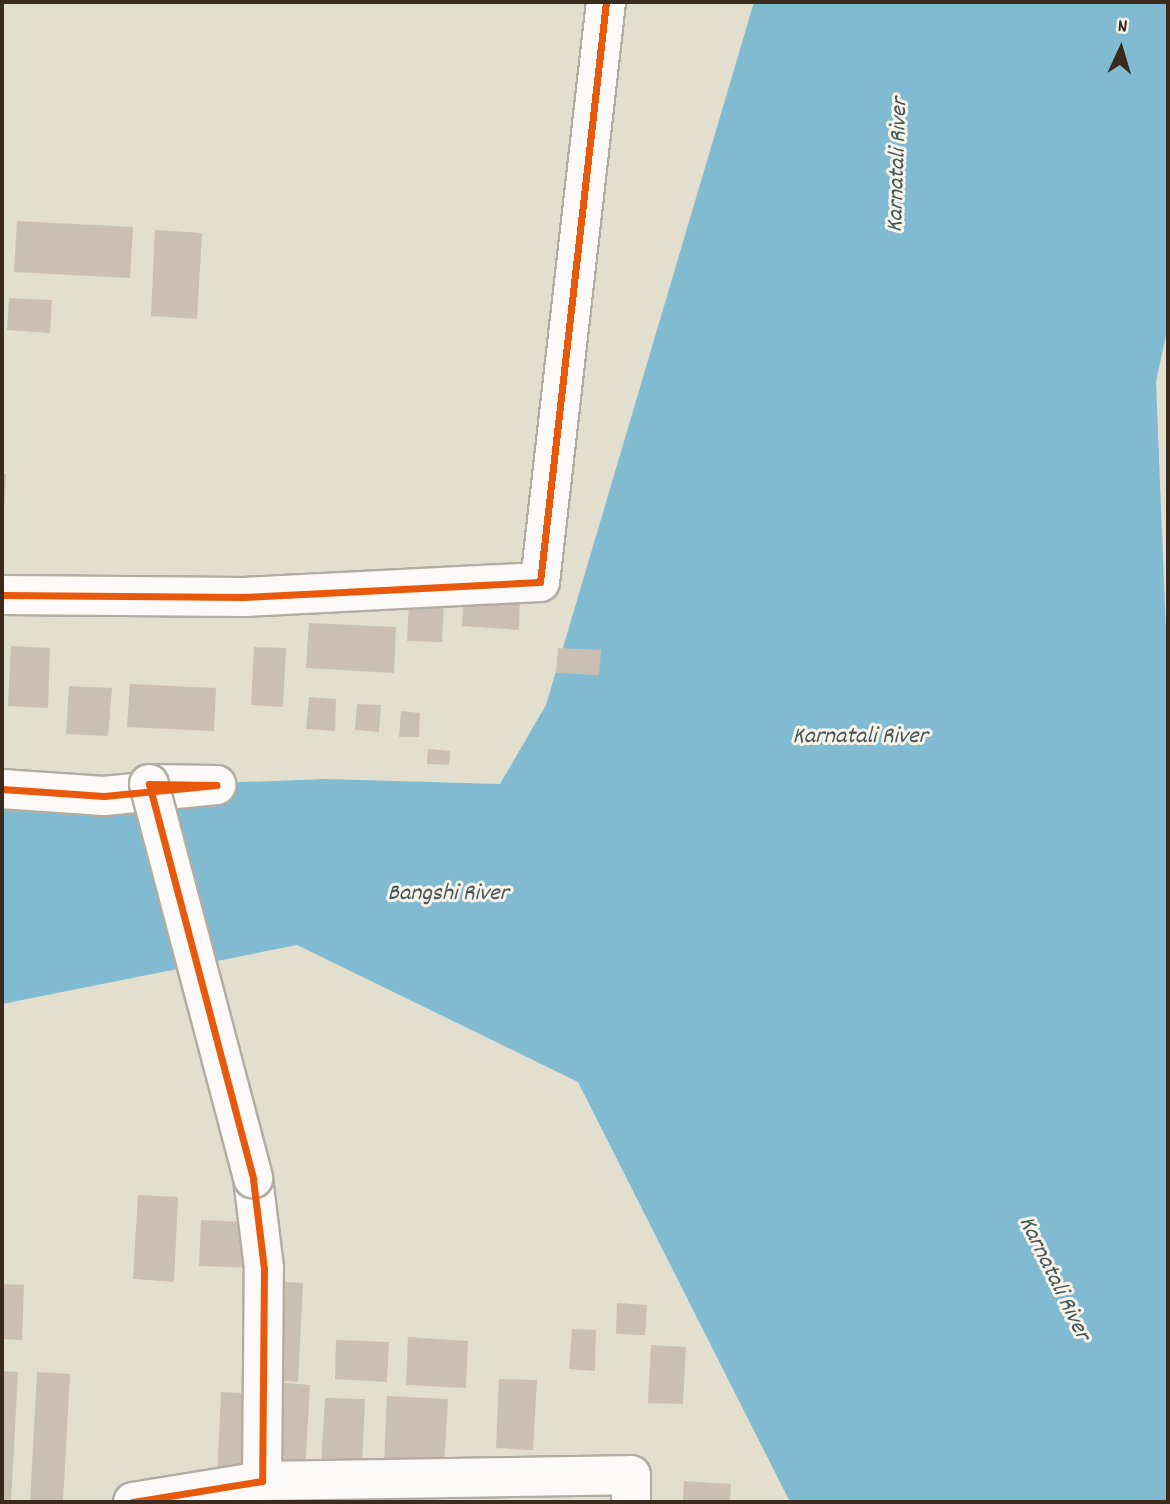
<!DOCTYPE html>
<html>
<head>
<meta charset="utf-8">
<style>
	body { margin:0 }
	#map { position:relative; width:1170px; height:1504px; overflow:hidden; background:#e3dfcf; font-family:Dekko,sans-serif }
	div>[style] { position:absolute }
	.water>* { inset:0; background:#81bbd2 }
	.building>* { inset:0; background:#cabfb2 }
	.roads { filter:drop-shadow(2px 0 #b1ada2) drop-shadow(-2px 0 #b1ada2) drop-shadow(0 2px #b1ada2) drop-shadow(0 -2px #b1ada2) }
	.minor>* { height:38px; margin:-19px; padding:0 19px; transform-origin:19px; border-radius:19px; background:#fbfaf8 }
	.bridges { filter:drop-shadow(2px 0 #b1ada2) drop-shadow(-2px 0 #b1ada2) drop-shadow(0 2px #b1ada2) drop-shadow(0 -2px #b1ada2) }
	.minor-bridge>* { height:38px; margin:-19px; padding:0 19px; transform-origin:19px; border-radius:19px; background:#fbfaf8 }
	.cycleway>* { height:7px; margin:-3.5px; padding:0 3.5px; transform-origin:3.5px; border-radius:3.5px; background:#e8590c }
	span { translate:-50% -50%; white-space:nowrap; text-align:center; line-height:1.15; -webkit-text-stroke:6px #f7f3e8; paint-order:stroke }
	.water-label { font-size:24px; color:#45575d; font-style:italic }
	.frame { position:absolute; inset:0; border:4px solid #3b2a1e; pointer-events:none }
	.north { position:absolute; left:1086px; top:14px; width:70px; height:70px; -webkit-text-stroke:5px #f7f3e8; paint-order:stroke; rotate:4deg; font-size:19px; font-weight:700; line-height:28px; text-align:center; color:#3b2a1e }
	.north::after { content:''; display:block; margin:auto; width:24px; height:32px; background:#3b2a1e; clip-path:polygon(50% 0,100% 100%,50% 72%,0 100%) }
</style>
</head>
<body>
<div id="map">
	<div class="water">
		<i style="clip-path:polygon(754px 2px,1168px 2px,1168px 326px,1156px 382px,1168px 682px,1168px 1502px,790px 1502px,578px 1082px,297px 945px,2px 1004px,2px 791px,325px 779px,500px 784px,546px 705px)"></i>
	</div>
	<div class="building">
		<i style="clip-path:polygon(17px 221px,133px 227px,130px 278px,14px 272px)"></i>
		<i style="clip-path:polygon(155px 230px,202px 233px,197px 319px,151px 316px)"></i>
		<i style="clip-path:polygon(9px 298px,52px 300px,50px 333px,7px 330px)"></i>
		<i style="clip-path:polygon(2px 474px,6px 474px,4px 508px,2px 508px)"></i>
		<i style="clip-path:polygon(464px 595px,520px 598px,519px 630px,462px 626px)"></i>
		<i style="clip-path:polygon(409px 603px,444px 604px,442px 642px,407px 641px)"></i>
		<i style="clip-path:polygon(309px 623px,396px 627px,394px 673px,306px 668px)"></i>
		<i style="clip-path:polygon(11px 646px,50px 648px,48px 708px,8px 706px)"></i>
		<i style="clip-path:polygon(254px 647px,286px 648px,283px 707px,251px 705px)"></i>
		<i style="clip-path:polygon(558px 648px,601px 650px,599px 675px,556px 673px)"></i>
		<i style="clip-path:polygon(130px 684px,216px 688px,214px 731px,127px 727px)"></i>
		<i style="clip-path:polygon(69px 686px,112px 688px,108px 736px,66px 734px)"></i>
		<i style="clip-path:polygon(309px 697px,336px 699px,335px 731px,306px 729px)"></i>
		<i style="clip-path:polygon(357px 704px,381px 705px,379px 732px,355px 730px)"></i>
		<i style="clip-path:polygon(401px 711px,420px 713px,419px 737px,399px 737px)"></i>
		<i style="clip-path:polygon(428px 749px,450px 751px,449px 765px,427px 764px)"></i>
		<i style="clip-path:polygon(138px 1195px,178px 1197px,174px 1282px,133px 1279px)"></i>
		<i style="clip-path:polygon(201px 1220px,266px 1223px,264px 1268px,199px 1266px)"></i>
		<i style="clip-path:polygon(249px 1280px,303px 1283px,298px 1382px,244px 1379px)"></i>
		<i style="clip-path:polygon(2px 1284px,24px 1285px,22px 1340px,2px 1339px)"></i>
		<i style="clip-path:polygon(617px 1303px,647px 1305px,645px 1335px,616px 1334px)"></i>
		<i style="clip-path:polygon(572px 1329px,596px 1330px,595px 1371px,569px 1369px)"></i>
		<i style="clip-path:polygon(408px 1337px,468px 1341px,466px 1388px,406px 1385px)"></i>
		<i style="clip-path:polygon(336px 1340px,389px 1342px,387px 1382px,335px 1379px)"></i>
		<i style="clip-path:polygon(651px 1345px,686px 1347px,683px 1404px,648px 1403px)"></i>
		<i style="clip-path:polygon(2px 1371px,18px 1372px,11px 1502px,2px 1502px)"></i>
		<i style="clip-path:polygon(37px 1372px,70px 1374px,63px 1502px,30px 1502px)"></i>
		<i style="clip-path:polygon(499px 1379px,537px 1380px,533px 1450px,496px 1448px)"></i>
		<i style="clip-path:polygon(276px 1382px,310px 1385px,305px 1472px,272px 1469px)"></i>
		<i style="clip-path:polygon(221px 1392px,255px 1394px,250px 1482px,217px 1480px)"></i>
		<i style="clip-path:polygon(387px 1396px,448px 1399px,444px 1467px,384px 1463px)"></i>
		<i style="clip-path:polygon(325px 1398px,365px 1399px,362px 1466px,321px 1464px)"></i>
		<i style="clip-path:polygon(684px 1481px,731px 1484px,730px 1502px,683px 1502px)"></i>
	</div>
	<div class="roads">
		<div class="minor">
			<i style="left:2px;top:595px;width:242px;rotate:0.5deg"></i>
			<i style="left:244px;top:597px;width:296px;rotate:-2.9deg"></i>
			<i style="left:540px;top:582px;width:584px;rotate:-83.51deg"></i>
			<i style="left:2px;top:789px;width:102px;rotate:3.9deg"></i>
			<i style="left:104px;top:796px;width:113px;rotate:-5.6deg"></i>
			<i style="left:216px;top:785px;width:67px;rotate:-179.1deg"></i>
			<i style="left:262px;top:1481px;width:369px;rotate:-0.9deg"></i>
			<i style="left:631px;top:1475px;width:27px;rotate:90deg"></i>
			<i style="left:133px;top:1502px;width:131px;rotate:-9.2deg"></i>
			<i style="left:262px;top:1481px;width:213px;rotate:-89.5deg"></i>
			<i style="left:264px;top:1268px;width:90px;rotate:-97deg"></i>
		</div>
	</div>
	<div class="bridges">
		<div class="minor-bridge">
			<i style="left:149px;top:784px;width:408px;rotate:75.2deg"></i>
		</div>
	</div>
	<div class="cycleway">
		<i style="left:2px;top:595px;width:242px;rotate:0.5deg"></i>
		<i style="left:244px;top:597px;width:296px;rotate:-2.9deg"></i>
		<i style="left:540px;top:582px;width:584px;rotate:-83.51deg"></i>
		<i style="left:2px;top:789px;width:102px;rotate:3.9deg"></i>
		<i style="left:104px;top:796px;width:113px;rotate:-5.6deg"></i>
		<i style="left:216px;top:785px;width:67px;rotate:-179.1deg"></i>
		<i style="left:149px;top:784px;width:408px;rotate:75.2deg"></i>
		<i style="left:253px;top:1179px;width:90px;rotate:83deg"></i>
		<i style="left:264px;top:1268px;width:213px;rotate:90.5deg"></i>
		<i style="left:262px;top:1481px;width:131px;rotate:170.8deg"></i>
	</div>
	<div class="water-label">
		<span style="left:899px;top:165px;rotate:-88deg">Karnatali River</span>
		<span style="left:860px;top:738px">Karnatali River</span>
		<span style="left:448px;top:895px">Bangshi River</span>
		<span style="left:1053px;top:1279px;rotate:64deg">Karnatali River</span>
	</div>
	<div class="frame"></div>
	<div class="north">N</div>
</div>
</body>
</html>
